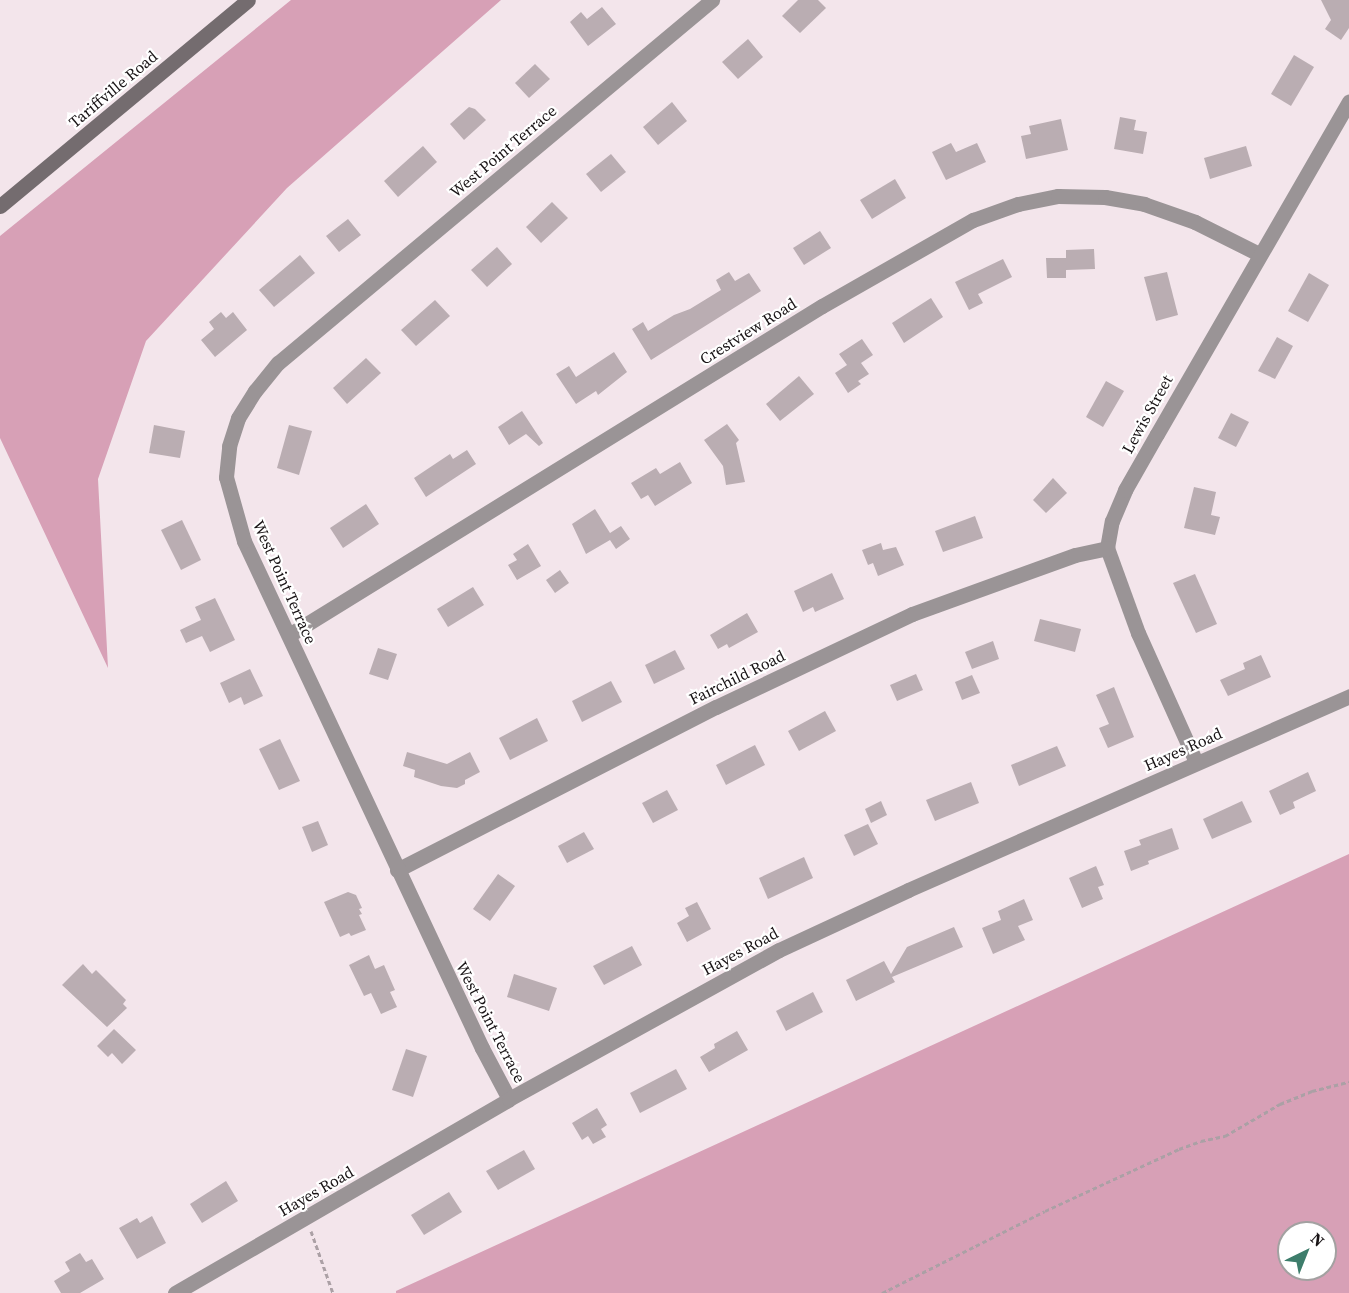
<!DOCTYPE html>
<html>
<head>
<meta charset="utf-8">
<style>
	body { margin:0 }
	#map { position:relative; width:1349px; height:1293px; overflow:hidden; background:#f3e5eb; font-family:"Source Serif 4",serif }
	div>[style] { position:absolute }
	.forest>* { inset:0; background:#d7a0b6 }
	.building>* { inset:0; background:#baadb2 }
	.path>* { height:3px; margin-top:-1.5px; transform-origin:0; background:repeating-linear-gradient(90deg,#aba0a5 0 4.5px,transparent 0 7.5px) }
	.street>* { height:15px; margin:-7.5px; padding:0 7.5px; transform-origin:7.5px; border-radius:7.5px; background:#9a9496 }
	.secondary>* { height:15px; margin:-7.5px; padding:0 7.5px; transform-origin:7.5px; border-radius:7.5px; background:#746c6f }
	span { translate:-50% -50%; white-space:nowrap; text-align:center; line-height:1.15; -webkit-text-stroke:4.5px #fff; paint-order:stroke }
	.street-label { font-size:16px; color:#181315 }
	.north { position:absolute; left:1277px; top:1221px; width:60px; height:60px; box-sizing:border-box; background:#fff; border:2px solid #a3a1a1; border-radius:50%; rotate:43deg; font-size:16px; font-weight:700; line-height:24px; text-align:center; color:#181315 }
	.north::after { content:''; display:block; margin:auto; width:21px; height:27px; background:#3d7d6b; clip-path:polygon(50% 0,100% 100%,50% 72%,0 100%) }
</style>
</head>
<body>
<div id="map">
	<div class="forest">
		<i style="clip-path:polygon(291px 0,501px 0,287px 188px,146px 341px,98px 479px,108px 668px,0 438px,0 236px)"></i>
		<i style="clip-path:polygon(evenodd,1349px 854px,1349px 1293px,396px 1293px,396px 1291px,1349px 854px,1289px 1233px,1325px 1233px,1325px 1269px,1289px 1269px,1289px 1233px)"></i>
	</div>
	<div class="building">
		<i style="clip-path:polygon(798px 0,818px 0,826px 8px,800px 33px,782px 16px)"></i>
		<i style="clip-path:polygon(1321px 0,1349px 0,1349px 28px,1341px 40px,1325px 29px,1331px 20px)"></i>
		<i style="clip-path:polygon(602px 7px,616px 24px,588px 46px,570px 22px,581px 12px,587px 19px)"></i>
		<i style="clip-path:polygon(748px 39px,763px 57px,738px 79px,722px 62px)"></i>
		<i style="clip-path:polygon(1294px 55px,1314px 67px,1291px 106px,1271px 94px)"></i>
		<i style="clip-path:polygon(535px 64px,550px 79px,529px 98px,515px 83px)"></i>
		<i style="clip-path:polygon(672px 102px,687px 121px,658px 145px,643px 127px)"></i>
		<i style="clip-path:polygon(469px 107px,475px 109px,486px 120px,464px 140px,450px 124px)"></i>
		<i style="clip-path:polygon(1120px 117px,1136px 120px,1134px 130px,1147px 132px,1143px 154px,1114px 149px)"></i>
		<i style="clip-path:polygon(1061px 119px,1068px 150px,1026px 159px,1021px 136px,1031px 134px,1029px 126px)"></i>
		<i style="clip-path:polygon(951px 143px,956px 152px,977px 143px,986px 162px,946px 180px,932px 152px)"></i>
		<i style="clip-path:polygon(423px 146px,437px 162px,398px 197px,384px 181px)"></i>
		<i style="clip-path:polygon(1246px 146px,1252px 166px,1210px 179px,1204px 158px)"></i>
		<i style="clip-path:polygon(611px 154px,626px 172px,601px 192px,586px 174px)"></i>
		<i style="clip-path:polygon(895px 179px,906px 198px,872px 219px,860px 200px)"></i>
		<i style="clip-path:polygon(552px 202px,568px 218px,541px 243px,526px 227px)"></i>
		<i style="clip-path:polygon(348px 219px,361px 235px,339px 252px,326px 236px)"></i>
		<i style="clip-path:polygon(820px 231px,831px 248px,804px 265px,793px 248px)"></i>
		<i style="clip-path:polygon(497px 247px,512px 264px,487px 287px,471px 270px)"></i>
		<i style="clip-path:polygon(1094px 249px,1095px 269px,1066px 270px,1066px 278px,1047px 278px,1046px 258px,1066px 258px,1066px 250px)"></i>
		<i style="clip-path:polygon(300px 255px,315px 273px,274px 307px,259px 290px)"></i>
		<i style="clip-path:polygon(1003px 259px,1012px 277px,978px 294px,983px 303px,969px 310px,955px 282px)"></i>
		<i style="clip-path:polygon(729px 272px,735px 281px,749px 273px,761px 291px,651px 360px,632px 329px,643px 322px,648px 331px,674px 315px,690px 309px,721px 290px,716px 280px)"></i>
		<i style="clip-path:polygon(1167px 272px,1178px 315px,1156px 321px,1144px 277px)"></i>
		<i style="clip-path:polygon(1309px 273px,1329px 285px,1308px 322px,1288px 311px)"></i>
		<i style="clip-path:polygon(931px 298px,943px 317px,904px 343px,892px 323px)"></i>
		<i style="clip-path:polygon(435px 300px,450px 316px,416px 346px,401px 330px)"></i>
		<i style="clip-path:polygon(221px 312px,226px 318px,233px 312px,247px 330px,215px 357px,201px 340px,214px 329px,209px 322px)"></i>
		<i style="clip-path:polygon(1277px 337px,1293px 346px,1275px 379px,1258px 371px)"></i>
		<i style="clip-path:polygon(862px 339px,873px 355px,861px 363px,869px 374px,858px 381px,861px 384px,848px 393px,835px 373px,847px 365px,839px 354px)"></i>
		<i style="clip-path:polygon(614px 352px,627px 372px,598px 395px,596px 391px,576px 404px,556px 374px,569px 366px,576px 377px)"></i>
		<i style="clip-path:polygon(366px 358px,381px 373px,347px 404px,333px 388px)"></i>
		<i style="clip-path:polygon(799px 376px,814px 394px,780px 421px,766px 404px)"></i>
		<i style="clip-path:polygon(1106px 381px,1124px 391px,1103px 427px,1086px 417px)"></i>
		<i style="clip-path:polygon(522px 411px,543px 443px,539px 446px,526px 434px,509px 445px,498px 427px)"></i>
		<i style="clip-path:polygon(1231px 413px,1249px 422px,1236px 447px,1218px 438px)"></i>
		<i style="clip-path:polygon(727px 424px,739px 440px,736px 443px,745px 482px,726px 485px,723px 466px,704px 440px)"></i>
		<i style="clip-path:polygon(154px 425px,185px 431px,180px 458px,149px 453px)"></i>
		<i style="clip-path:polygon(289px 425px,312px 431px,299px 475px,277px 468px)"></i>
		<i style="clip-path:polygon(467px 450px,476px 464px,426px 497px,414px 478px,450px 454px,453px 459px)"></i>
		<i style="clip-path:polygon(680px 462px,692px 483px,655px 506px,648px 495px,641px 499px,631px 483px,656px 468px,660px 474px)"></i>
		<i style="clip-path:polygon(1053px 478px,1067px 493px,1046px 513px,1033px 500px)"></i>
		<i style="clip-path:polygon(1194px 487px,1216px 492px,1211px 515px,1220px 517px,1215px 535px,1184px 528px)"></i>
		<i style="clip-path:polygon(366px 504px,379px 524px,343px 548px,330px 528px)"></i>
		<i style="clip-path:polygon(595px 509px,610px 533px,621px 526px,630px 539px,616px 549px,610px 540px,586px 554px,572px 524px)"></i>
		<i style="clip-path:polygon(975px 516px,983px 538px,943px 552px,935px 531px)"></i>
		<i style="clip-path:polygon(182px 520px,201px 560px,181px 570px,161px 530px)"></i>
		<i style="clip-path:polygon(881px 543px,883px 550px,896px 547px,904px 565px,878px 576px,873px 563px,868px 565px,862px 550px)"></i>
		<i style="clip-path:polygon(528px 544px,541px 566px,517px 580px,508px 565px,517px 560px,513px 554px)"></i>
		<i style="clip-path:polygon(560px 570px,569px 583px,555px 593px,546px 580px)"></i>
		<i style="clip-path:polygon(832px 573px,844px 599px,815px 612px,813px 607px,803px 612px,794px 591px)"></i>
		<i style="clip-path:polygon(1195px 574px,1217px 624px,1196px 633px,1173px 583px)"></i>
		<i style="clip-path:polygon(473px 587px,484px 605px,448px 627px,437px 609px)"></i>
		<i style="clip-path:polygon(215px 598px,235px 640px,210px 652px,202px 636px,186px 643px,180px 630px,201px 620px,195px 607px)"></i>
		<i style="clip-path:polygon(747px 613px,758px 632px,729px 648px,727px 644px,718px 649px,710px 635px)"></i>
		<i style="clip-path:polygon(1040px 619px,1081px 629px,1075px 652px,1034px 641px)"></i>
		<i style="clip-path:polygon(993px 641px,999px 659px,972px 669px,965px 652px)"></i>
		<i style="clip-path:polygon(378px 648px,397px 654px,388px 680px,369px 674px)"></i>
		<i style="clip-path:polygon(675px 650px,685px 669px,654px 684px,645px 665px)"></i>
		<i style="clip-path:polygon(1261px 655px,1271px 677px,1228px 696px,1220px 680px,1245px 669px,1243px 663px)"></i>
		<i style="clip-path:polygon(250px 669px,263px 696px,244px 705px,241px 697px,229px 703px,220px 683px)"></i>
		<i style="clip-path:polygon(916px 674px,923px 690px,897px 701px,890px 685px)"></i>
		<i style="clip-path:polygon(972px 675px,980px 693px,962px 700px,955px 682px)"></i>
		<i style="clip-path:polygon(611px 681px,622px 702px,582px 722px,572px 701px)"></i>
		<i style="clip-path:polygon(1114px 687px,1134px 737px,1108px 748px,1099px 728px,1109px 724px,1096px 695px)"></i>
		<i style="clip-path:polygon(825px 711px,836px 731px,799px 751px,788px 731px)"></i>
		<i style="clip-path:polygon(537px 718px,548px 741px,510px 760px,499px 738px)"></i>
		<i style="clip-path:polygon(280px 739px,300px 781px,279px 790px,259px 749px)"></i>
		<i style="clip-path:polygon(755px 745px,765px 765px,726px 785px,716px 765px)"></i>
		<i style="clip-path:polygon(1057px 746px,1066px 766px,1019px 786px,1011px 765px)"></i>
		<i style="clip-path:polygon(407px 752px,447px 764px,470px 752px,480px 772px,465px 780px,465px 784px,457px 788px,441px 786px,414px 777px,415px 770px,403px 766px)"></i>
		<i style="clip-path:polygon(1308px 772px,1316px 791px,1293px 802px,1295px 808px,1280px 815px,1269px 791px)"></i>
		<i style="clip-path:polygon(971px 782px,979px 803px,935px 821px,926px 800px)"></i>
		<i style="clip-path:polygon(667px 790px,678px 810px,653px 823px,642px 803px)"></i>
		<i style="clip-path:polygon(881px 801px,887px 815px,871px 823px,865px 809px)"></i>
		<i style="clip-path:polygon(1242px 801px,1252px 822px,1212px 839px,1203px 819px)"></i>
		<i style="clip-path:polygon(318px 821px,328px 845px,312px 852px,302px 827px)"></i>
		<i style="clip-path:polygon(868px 824px,878px 844px,854px 856px,844px 835px)"></i>
		<i style="clip-path:polygon(1172px 828px,1179px 849px,1148px 861px,1149px 864px,1131px 871px,1124px 851px,1141px 845px,1139px 840px)"></i>
		<i style="clip-path:polygon(584px 832px,594px 849px,567px 863px,558px 846px)"></i>
		<i style="clip-path:polygon(804px 857px,813px 878px,768px 899px,759px 878px)"></i>
		<i style="clip-path:polygon(1096px 866px,1104px 885px,1098px 887px,1103px 899px,1082px 908px,1069px 878px)"></i>
		<i style="clip-path:polygon(498px 874px,515px 886px,490px 921px,473px 909px)"></i>
		<i style="clip-path:polygon(348px 892px,356px 895px,362px 908px,359px 909px,362px 914px,359px 915px,366px 930px,351px 936px,349px 933px,340px 937px,324px 902px)"></i>
		<i style="clip-path:polygon(1024px 899px,1033px 920px,1018px 926px,1025px 940px,993px 954px,982px 928px,1001px 920px,998px 911px)"></i>
		<i style="clip-path:polygon(697px 902px,711px 929px,687px 942px,677px 923px,689px 916px,685px 908px)"></i>
		<i style="clip-path:polygon(954px 927px,963px 947px,892px 977px,895px 982px,856px 1001px,846px 980px,884px 961px,891px 974px,907px 947px)"></i>
		<i style="clip-path:polygon(632px 946px,642px 965px,604px 985px,593px 966px)"></i>
		<i style="clip-path:polygon(369px 955px,375px 969px,384px 965px,395px 990px,390px 992px,397px 1007px,381px 1014px,371px 993px,364px 996px,349px 965px)"></i>
		<i style="clip-path:polygon(83px 964px,92px 974px,96px 970px,126px 1000px,123px 1004px,127px 1008px,107px 1027px,62px 985px)"></i>
		<i style="clip-path:polygon(514px 974px,557px 988px,549px 1011px,507px 997px)"></i>
		<i style="clip-path:polygon(813px 992px,823px 1012px,786px 1031px,776px 1011px)"></i>
		<i style="clip-path:polygon(114px 1029px,136px 1050px,122px 1064px,112px 1053px,108px 1057px,97px 1046px)"></i>
		<i style="clip-path:polygon(737px 1031px,748px 1050px,709px 1072px,700px 1057px,715px 1048px,714px 1044px)"></i>
		<i style="clip-path:polygon(406px 1049px,427px 1056px,413px 1097px,392px 1090px)"></i>
		<i style="clip-path:polygon(676px 1069px,687px 1089px,640px 1113px,630px 1093px)"></i>
		<i style="clip-path:polygon(597px 1108px,607px 1125px,601px 1129px,606px 1137px,593px 1144px,588px 1136px,582px 1140px,572px 1123px)"></i>
		<i style="clip-path:polygon(524px 1150px,535px 1169px,498px 1190px,486px 1171px)"></i>
		<i style="clip-path:polygon(226px 1181px,238px 1201px,202px 1223px,190px 1204px)"></i>
		<i style="clip-path:polygon(449px 1192px,462px 1212px,424px 1235px,411px 1215px)"></i>
		<i style="clip-path:polygon(152px 1216px,166px 1243px,137px 1259px,119px 1228px,137px 1218px,140px 1223px)"></i>
		<i style="clip-path:polygon(80px 1253px,86px 1262px,92px 1259px,104px 1279px,80px 1293px,61px 1293px,54px 1281px,70px 1271px,65px 1262px)"></i>
	</div>
	<div class="path">
		<i style="left:311px;top:1231px;width:66px;rotate:70.5deg"></i>
		<i style="left:882px;top:1293px;width:182px;rotate:-26.7deg"></i>
		<i style="left:1045px;top:1211px;width:148px;rotate:-24.8deg"></i>
		<i style="left:1179px;top:1149px;width:23px;rotate:-20deg"></i>
		<i style="left:1201px;top:1141px;width:25px;rotate:-12deg"></i>
		<i style="left:1225px;top:1136px;width:64px;rotate:-30.2deg"></i>
		<i style="left:1280px;top:1104px;width:35px;rotate:-22deg"></i>
		<i style="left:1312px;top:1091px;width:38px;rotate:-14deg"></i>
	</div>
	<div class="street">
		<i style="left:289px;top:635px;width:626px;rotate:-31.69deg"></i>
		<i style="left:822px;top:306px;width:174px;rotate:-29.7deg"></i>
		<i style="left:973px;top:220px;width:48px;rotate:-19.6deg"></i>
		<i style="left:1018px;top:204px;width:41px;rotate:-11.3deg"></i>
		<i style="left:1058px;top:196px;width:47px;rotate:1.2deg"></i>
		<i style="left:1105px;top:197px;width:40px;rotate:10deg"></i>
		<i style="left:1144px;top:204px;width:54px;rotate:19.4deg"></i>
		<i style="left:1195px;top:222px;width:72px;rotate:26.6deg"></i>
		<i style="left:1196px;top:762px;width:141px;rotate:-114.2deg"></i>
		<i style="left:1138px;top:633px;width:90px;rotate:-110deg"></i>
		<i style="left:1107px;top:548px;width:27px;rotate:-80deg"></i>
		<i style="left:1112px;top:521px;width:34px;rotate:-67deg"></i>
		<i style="left:1125px;top:490px;width:64px;rotate:-60.3deg"></i>
		<i style="left:1157px;top:434px;width:384px;rotate:-60deg"></i>
		<i style="left:397px;top:870px;width:358px;rotate:-27.1deg"></i>
		<i style="left:716px;top:707px;width:217px;rotate:-25.4deg"></i>
		<i style="left:912px;top:614px;width:173px;rotate:-19.9deg"></i>
		<i style="left:1075px;top:555px;width:33px;rotate:-12deg"></i>
		<i style="left:509px;top:1099px;width:58px;rotate:-117.9deg"></i>
		<i style="left:482px;top:1048px;width:560px;rotate:-115.15deg"></i>
		<i style="left:244px;top:541px;width:66px;rotate:-105.7deg"></i>
		<i style="left:226px;top:477px;width:31px;rotate:-84deg"></i>
		<i style="left:229px;top:446px;width:29px;rotate:-72deg"></i>
		<i style="left:238px;top:418px;width:32px;rotate:-58deg"></i>
		<i style="left:255px;top:391px;width:36px;rotate:-51deg"></i>
		<i style="left:278px;top:363px;width:566px;rotate:-39.91deg"></i>
		<i style="left:175px;top:1293px;width:386px;rotate:-30.1deg"></i>
		<i style="left:509px;top:1099px;width:308px;rotate:-28.9deg"></i>
		<i style="left:779px;top:950px;width:142px;rotate:-24.9deg"></i>
		<i style="left:908px;top:890px;width:482px;rotate:-23.7deg"></i>
	</div>
	<div class="secondary">
		<i style="left:0;top:206px;width:322px;rotate:-39.7deg"></i>
	</div>
	<div class="street-label">
		<span style="left:113px;top:89px;rotate:-40deg">Tariffville Road</span>
		<span style="left:503px;top:151px;rotate:-40deg">West Point Terrace</span>
		<span style="left:748px;top:331px;rotate:-32deg">Crestview Road</span>
		<span style="left:1147px;top:414px;rotate:-61deg">Lewis Street</span>
		<span style="left:285px;top:582px;rotate:66deg">West Point Terrace</span>
		<span style="left:737px;top:677px;rotate:-26deg">Fairchild Road</span>
		<span style="left:1183px;top:749px;rotate:-24deg">Hayes Road</span>
		<span style="left:740px;top:951px;rotate:-28deg">Hayes Road</span>
		<span style="left:491px;top:1022px;rotate:63deg">West Point Terrace</span>
		<span style="left:316px;top:1191px;rotate:-30deg">Hayes Road</span>
	</div>
	<div class="north">N</div>
</div>
</body>
</html>
